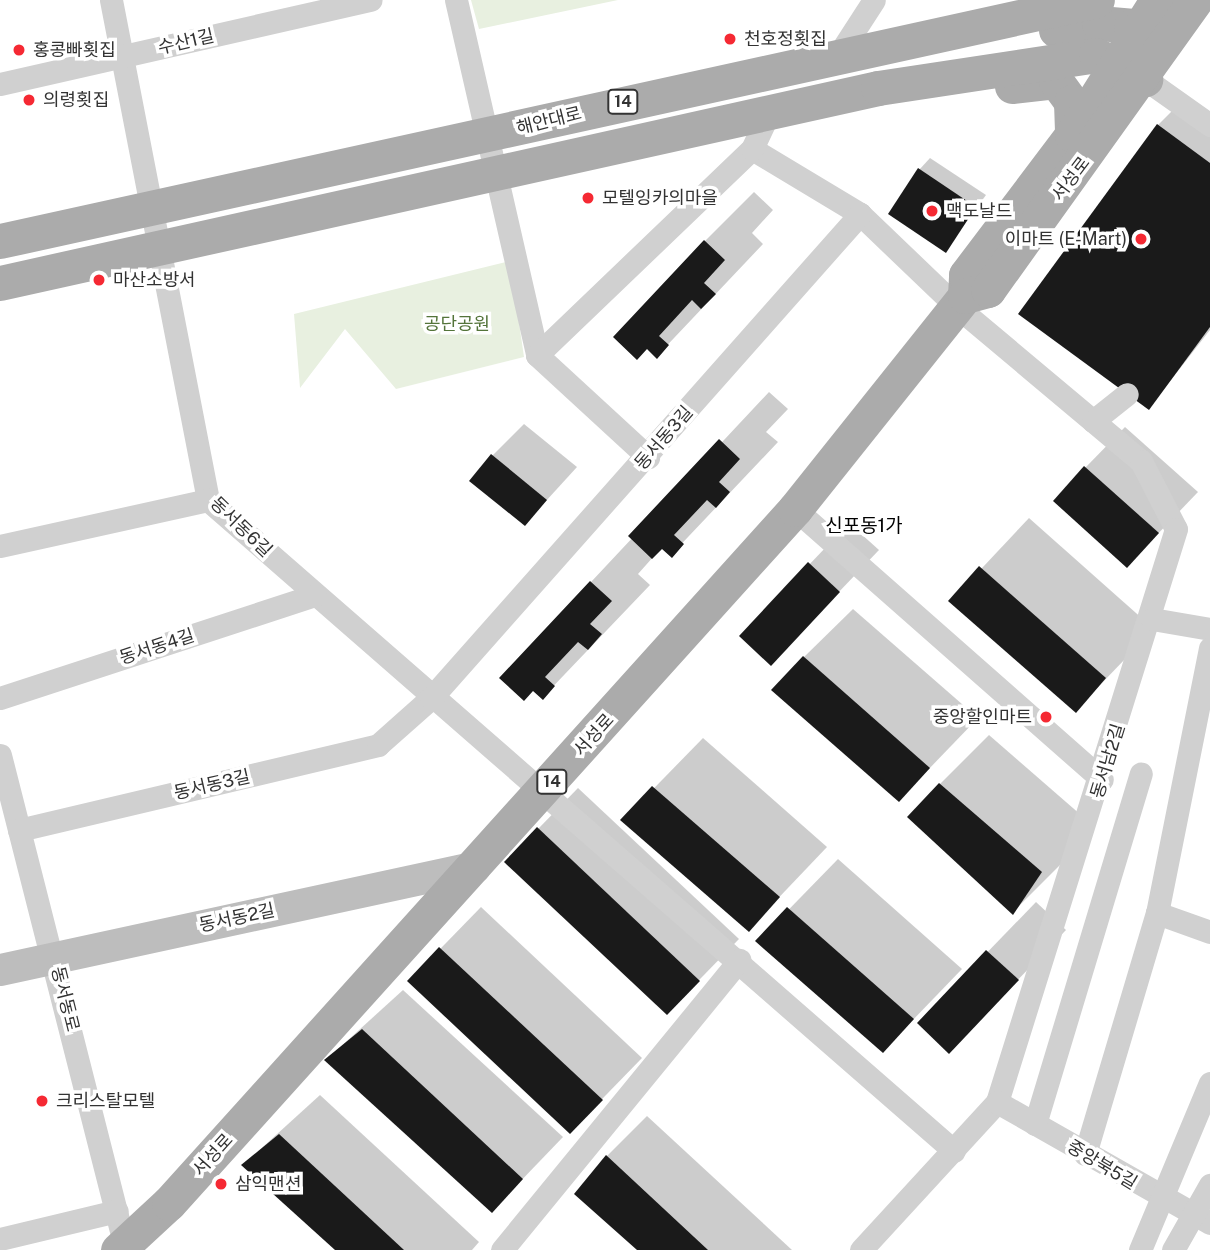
<!DOCTYPE html>
<html>
<head>
<meta charset="utf-8">
<style>
	body { margin:0 }
	#map { position:relative; width:1210px; height:1250px; overflow:hidden; background:#fff; font-family:"Public Sans","Noto Sans KR",sans-serif }
	div>[style] { position:absolute }
	.green>* { inset:0; background:#e8f0e0 }
	.shadow>* { inset:0; background:#0003 }
	.building>* { inset:0; background:#1a1a1a }
	.minor>* { height:23px; margin:-11.5px; padding:0 11.5px; transform-origin:11.5px; border-radius:11.5px; background:#d0d0d0 }
	.secondary>* { height:32px; margin:-16px; padding:0 16px; transform-origin:16px; border-radius:16px; background:#bdbdbd }
	.primary>* { height:35px; margin:-17.5px; padding:0 17.5px; transform-origin:17.5px; border-radius:17.5px; background:#ababab }
	.dots>* { width:19px; height:19px; translate:-50% -50%; box-sizing:border-box; border:4px solid #fff; border-radius:50% }
	span { translate:-50% -50%; white-space:nowrap; text-align:center; line-height:1.15; -webkit-text-stroke:7px #fff; paint-order:stroke }
	.shield-label span { padding:2px 5px; background:#fff; border:2px solid; border-radius:5px; -webkit-text-stroke-width:0 }
	.shield-label { font-size:16px; color:#333; font-weight:700 }
	.poi-label { font-size:18px; color:#333 }
	.left { translate:0 -50%; text-align:left }
	.right { translate:-100% -50%; text-align:right }
	.street-label { font-size:18px; color:#333 }
	.park-label { font-size:18px; color:#54743a }
	.neighbourhood-label { font-size:19px; color:#000 }
</style>
</head>
<body>
<div id="map">
	<div class="green">
		<i style="clip-path:polygon(471px 0,618px 0,479px 29px)"></i>
		<i style="clip-path:polygon(510px 261px,524px 357px,396px 389px,345px 329px,300px 388px,294px 314px)"></i>
	</div>
	<div class="shadow">
		<i style="clip-path:polygon(1173px 110px,1210px 137px,1210px 330px,1149px 408px,1158px 125px)"></i>
		<i style="clip-path:polygon(930px 158px,986px 195px,946px 250px,919px 170px)"></i>
		<i style="clip-path:polygon(754px 192px,773px 210px,752px 233px,763px 244px,657px 356px,648px 347px,705px 241px)"></i>
		<i style="clip-path:polygon(769px 392px,788px 409px,766px 432px,778px 442px,671px 555px,662px 547px,638px 574px,650px 585px,543px 697px,534px 688px,591px 582px)"></i>
		<i style="clip-path:polygon(524px 424px,577px 467px,525px 524px,492px 456px)"></i>
		<i style="clip-path:polygon(1125px 427px,1198px 492px,1127px 566px,1085px 468px)"></i>
		<i style="clip-path:polygon(1029px 518px,1154px 629px,1075px 711px,951px 601px)"></i>
		<i style="clip-path:polygon(849px 523px,879px 550px,771px 663px,741px 636px)"></i>
		<i style="clip-path:polygon(853px 609px,978px 718px,899px 800px,804px 657px)"></i>
		<i style="clip-path:polygon(989px 735px,1089px 822px,1062px 863px,1013px 912px,940px 784px)"></i>
		<i style="clip-path:polygon(703px 738px,827px 847px,749px 929px,623px 820px)"></i>
		<i style="clip-path:polygon(578px 788px,739px 939px,667px 1013px,538px 829px)"></i>
		<i style="clip-path:polygon(838px 859px,962px 969px,883px 1051px,758px 941px)"></i>
		<i style="clip-path:polygon(1036px 902px,1066px 930px,949px 1051px,919px 1023px)"></i>
		<i style="clip-path:polygon(481px 907px,642px 1058px,570px 1132px,409px 981px)"></i>
		<i style="clip-path:polygon(403px 990px,563px 1137px,492px 1211px,326px 1060px)"></i>
		<i style="clip-path:polygon(320px 1095px,479px 1242px,472px 1250px,337px 1250px,243px 1165px)"></i>
		<i style="clip-path:polygon(647px 1116px,792px 1250px,639px 1250px,607px 1156px)"></i>
	</div>
	<div class="building">
		<i style="clip-path:polygon(1157px 124px,1210px 163px,1210px 327px,1149px 410px,1018px 314px)"></i>
		<i style="clip-path:polygon(918px 168px,976px 207px,946px 253px,888px 214px)"></i>
		<i style="clip-path:polygon(704px 240px,725px 260px,704px 283px,716px 294px,701px 309px,692px 300px,659px 336px,669px 345px,657px 359px,647px 349px,637px 360px,613px 337px)"></i>
		<i style="clip-path:polygon(719px 439px,740px 459px,719px 482px,730px 492px,716px 508px,707px 500px,674px 535px,684px 544px,672px 558px,662px 549px,652px 559px,628px 536px)"></i>
		<i style="clip-path:polygon(491px 454px,547px 500px,525px 526px,469px 481px)"></i>
		<i style="clip-path:polygon(1084px 466px,1159px 533px,1127px 568px,1053px 501px)"></i>
		<i style="clip-path:polygon(808px 562px,840px 592px,771px 666px,739px 636px)"></i>
		<i style="clip-path:polygon(979px 566px,1106px 678px,1076px 713px,948px 601px)"></i>
		<i style="clip-path:polygon(590px 581px,612px 601px,590px 624px,602px 634px,588px 650px,578px 642px,545px 677px,555px 686px,543px 700px,533px 691px,524px 701px,499px 678px)"></i>
		<i style="clip-path:polygon(803px 656px,930px 768px,899px 802px,771px 690px)"></i>
		<i style="clip-path:polygon(939px 783px,1042px 872px,1013px 915px,907px 817px)"></i>
		<i style="clip-path:polygon(652px 786px,780px 897px,749px 932px,620px 820px)"></i>
		<i style="clip-path:polygon(537px 827px,700px 981px,667px 1015px,504px 862px)"></i>
		<i style="clip-path:polygon(787px 907px,914px 1019px,883px 1053px,755px 941px)"></i>
		<i style="clip-path:polygon(439px 947px,603px 1100px,570px 1134px,407px 981px)"></i>
		<i style="clip-path:polygon(986px 950px,1019px 980px,949px 1054px,917px 1023px)"></i>
		<i style="clip-path:polygon(362px 1029px,523px 1179px,492px 1213px,324px 1060px)"></i>
		<i style="clip-path:polygon(279px 1134px,404px 1250px,335px 1250px,241px 1165px)"></i>
		<i style="clip-path:polygon(606px 1155px,708px 1250px,637px 1250px,574px 1194px)"></i>
	</div>
	<div class="minor">
		<i style="left:111px;top:0;width:509px;rotate:79.02deg"></i>
		<i style="left:208px;top:500px;width:990px;rotate:41.11deg"></i>
		<i style="left:456px;top:0;width:364px;rotate:77.1deg"></i>
		<i style="left:537px;top:355px;width:151px;rotate:42.6deg"></i>
		<i style="left:839px;top:54px;width:64px;rotate:-57.1deg"></i>
		<i style="left:1145px;top:79px;width:80px;rotate:35.3deg"></i>
		<i style="left:0;top:84px;width:380px;rotate:-12.8deg"></i>
		<i style="left:752px;top:149px;width:126px;rotate:31deg"></i>
		<i style="left:860px;top:214px;width:133px;rotate:43.8deg"></i>
		<i style="left:956px;top:306px;width:241px;rotate:40deg"></i>
		<i style="left:1141px;top:461px;width:76px;rotate:62.8deg"></i>
		<i style="left:1176px;top:529px;width:600px;rotate:107.35deg"></i>
		<i style="left:997px;top:1102px;width:201px;rotate:132.6deg"></i>
		<i style="left:537px;top:355px;width:298px;rotate:-43.8deg"></i>
		<i style="left:752px;top:149px;width:38px;rotate:-65deg"></i>
		<i style="left:1093px;top:421px;width:43px;rotate:-38.5deg"></i>
		<i style="left:795px;top:509px;width:409px;rotate:41.4deg"></i>
		<i style="left:0;top:546px;width:213px;rotate:-12.5deg"></i>
		<i style="left:1152px;top:619px;width:59px;rotate:9.8deg"></i>
		<i style="left:1210px;top:648px;width:270px;rotate:101.3deg"></i>
		<i style="left:1157px;top:913px;width:56px;rotate:19.7deg"></i>
		<i style="left:0;top:698px;width:331px;rotate:-18.1deg"></i>
		<i style="left:0;top:755px;width:504px;rotate:75.74deg"></i>
		<i style="left:19px;top:830px;width:369px;rotate:-13.3deg"></i>
		<i style="left:378px;top:745px;width:71px;rotate:-41.6deg"></i>
		<i style="left:431px;top:698px;width:647px;rotate:-48.45deg"></i>
		<i style="left:997px;top:1102px;width:245px;rotate:29.6deg"></i>
		<i style="left:1035px;top:1124px;width:366px;rotate:-73.2deg"></i>
		<i style="left:1085px;top:1154px;width:252px;rotate:-73.4deg"></i>
		<i style="left:0;top:1239px;width:120px;rotate:-13.5deg"></i>
		<i style="left:502px;top:1250px;width:375px;rotate:-50.7deg"></i>
		<i style="left:1140px;top:1250px;width:181px;rotate:-67.3deg"></i>
		<i style="left:1173px;top:1250px;width:75px;rotate:-60.4deg"></i>
	</div>
	<div class="secondary">
		<i style="left:0;top:970px;width:486px;rotate:-12.2deg"></i>
	</div>
	<div class="primary">
		<i style="left:1056px;top:30px;width:44px;rotate:-9.2deg"></i>
		<i style="left:1099px;top:23px;width:32px;rotate:5deg"></i>
		<i style="left:1131px;top:26px;width:30px;rotate:33deg"></i>
		<i style="left:1012px;top:86px;width:44px;rotate:-6.5deg"></i>
		<i style="left:1056px;top:81px;width:26px;rotate:54deg"></i>
		<i style="left:1071px;top:102px;width:33px;rotate:88deg"></i>
		<i style="left:0;top:241px;width:1123px;rotate:-12.39deg"></i>
		<i style="left:0;top:283px;width:899px;rotate:-12.52deg"></i>
		<i style="left:878px;top:88px;width:220px;rotate:-8.6deg"></i>
		<i style="left:1096px;top:55px;width:55px;rotate:26.1deg"></i>
		<i style="left:965px;top:296px;width:21px;rotate:-87deg"></i>
		<i style="left:966px;top:275px;width:176px;rotate:-52.9deg"></i>
		<i style="left:1072px;top:135px;width:160px;rotate:-57.8deg"></i>
		<i style="left:118px;top:1250px;width:69px;rotate:-42.7deg"></i>
		<i style="left:169px;top:1203px;width:935px;rotate:-47.95deg"></i>
		<i style="left:795px;top:509px;width:273px;rotate:-51.4deg"></i>
		<i style="left:965px;top:296px;width:24px;rotate:-15deg"></i>
		<i style="left:988px;top:290px;width:357px;rotate:-54.4deg"></i>
	</div>
	<div class="dots">
		<i style="left:730px;top:39px;background:#f52933"></i>
		<i style="left:19px;top:50px;background:#f52933"></i>
		<i style="left:29px;top:100px;background:#f52933"></i>
		<i style="left:588px;top:198px;background:#f52933"></i>
		<i style="left:932px;top:211px;background:#f52933"></i>
		<i style="left:1141px;top:239px;background:#f52933"></i>
		<i style="left:99px;top:280px;background:#f52933"></i>
		<i style="left:1046px;top:717px;background:#f52933"></i>
		<i style="left:42px;top:1101px;background:#f52933"></i>
		<i style="left:221px;top:1184px;background:#f52933"></i>
	</div>
	<div class="shield-label">
		<span style="left:623px;top:102px">14</span>
		<span style="left:552px;top:782px">14</span>
	</div>
	<div class="poi-label">
		<span class="left" style="left:744px;top:39px">천호정횟집</span>
		<span class="left" style="left:33px;top:50px">홍콩빠횟집</span>
		<span class="left" style="left:43px;top:100px">의령횟집</span>
		<span class="left" style="left:602px;top:198px">모텔잉카의마을</span>
		<span class="left" style="left:946px;top:211px">맥도날드</span>
		<span class="right" style="left:1127px;top:239px">이마트 (E-Mart)</span>
		<span class="left" style="left:113px;top:280px">마산소방서</span>
		<span class="right" style="left:1032px;top:717px">중앙할인마트</span>
		<span class="left" style="left:56px;top:1101px">크리스탈모텔</span>
		<span class="left" style="left:235px;top:1184px">삼익맨션</span>
	</div>
	<div class="street-label">
		<span style="left:186px;top:42px;rotate:-13deg">수산1길</span>
		<span style="left:549px;top:121px;rotate:-14deg">해안대로</span>
		<span style="left:1071px;top:179px;rotate:-53deg">서성로</span>
		<span style="left:664px;top:438px;rotate:-49deg">동서동3길</span>
		<span style="left:241px;top:527px;rotate:44deg">동서동6길</span>
		<span style="left:157px;top:647px;rotate:-18deg">동서동4길</span>
		<span style="left:594px;top:735px;rotate:-48deg">서성로</span>
		<span style="left:1108px;top:761px;rotate:-73deg">동서남2길</span>
		<span style="left:212px;top:785px;rotate:-13deg">동서동3길</span>
		<span style="left:237px;top:918px;rotate:-12deg">동서동2길</span>
		<span style="left:65px;top:999px;rotate:76deg">동서동로</span>
		<span style="left:213px;top:1155px;rotate:-48deg">서성로</span>
		<span style="left:1102px;top:1165px;rotate:31deg">중앙북5길</span>
	</div>
	<div class="park-label">
		<span style="left:457px;top:324px">공단공원</span>
	</div>
	<div class="neighbourhood-label">
		<span style="left:864px;top:526px">신포동1가</span>
	</div>
</div>
</body>
</html>
